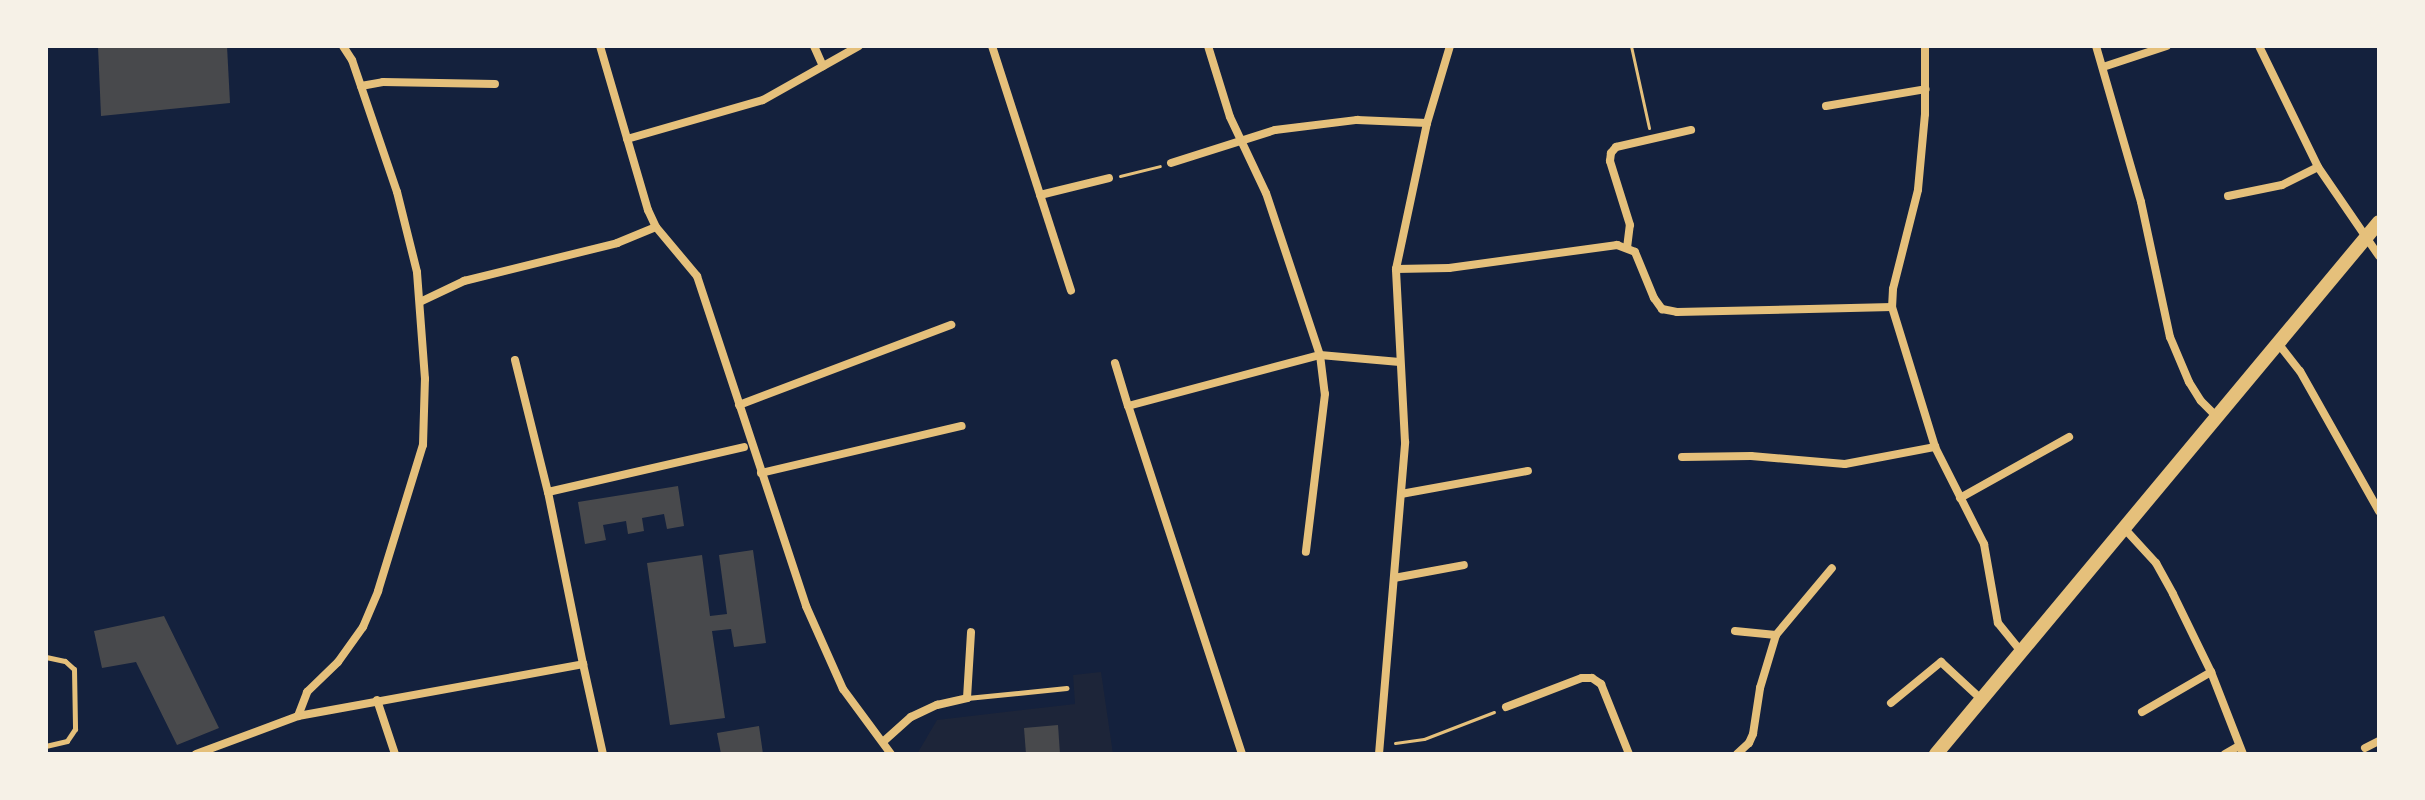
<!DOCTYPE html>
<html>
<head>
<meta charset="utf-8">
<style>
	body { margin:0 }
	#map { position:relative; width:2425px; height:800px; overflow:hidden; background:#14213d; font-family:"Public Sans",sans-serif }
	div>[style] { position:absolute }
	.green>* { inset:0; background:#1d2539 }
	.building>* { inset:0; background:#48494c }
	.path>* { height:3px; margin:-1.5px; padding:0 1.5px; transform-origin:1.5px; border-radius:1.5px; background:#e5c07b }
	.service>* { height:5px; margin:-2.5px; padding:0 2.5px; transform-origin:2.5px; border-radius:2.5px; background:#e5c07b }
	.minor>* { height:8px; margin:-4px; padding:0 4px; transform-origin:4px; border-radius:4px; background:#e5c07b }
	.tertiary>* { height:14px; margin:-7px; padding:0 7px; transform-origin:7px; border-radius:7px; background:#e5c07b }
	span { translate:-50% -50%; white-space:nowrap; text-align:center; line-height:1.15; -webkit-text-stroke:6px #f6f1e7; paint-order:stroke }
	.frame { position:absolute; inset:0; border:48px solid #f6f1e7; pointer-events:none }
</style>
</head>
<body>
<div id="map">
	<div class="green">
		<i style="clip-path:polygon(1101px 672px,1113px 754px,917px 754px,937px 720px,1075px 704px,1073px 675px)"></i>
	</div>
	<div class="building">
		<i style="clip-path:polygon(98px 46px,227px 46px,230px 103px,101px 116px)"></i>
		<i style="clip-path:polygon(678px 486px,684px 526px,667px 529px,664px 514px,642px 518px,644px 531px,628px 534px,626px 521px,603px 525px,606px 540px,585px 544px,578px 502px)"></i>
		<i style="clip-path:polygon(753px 550px,766px 643px,734px 647px,731px 629px,712px 631px,725px 718px,670px 725px,647px 563px,702px 555px,710px 616px,727px 614px,719px 555px)"></i>
		<i style="clip-path:polygon(164px 616px,219px 728px,177px 745px,136px 662px,102px 668px,94px 631px)"></i>
		<i style="clip-path:polygon(1058px 725px,1060px 754px,1026px 754px,1024px 728px)"></i>
		<i style="clip-path:polygon(759px 726px,763px 754px,721px 754px,717px 733px)"></i>
	</div>
	<div class="path">
		<i style="left:1631px;top:46px;width:84px;rotate:77.6deg"></i>
		<i style="left:1120px;top:176px;width:41px;rotate:-14deg"></i>
		<i style="left:1395px;top:743px;width:29px;rotate:-8deg"></i>
		<i style="left:1424px;top:739px;width:75px;rotate:-21.1deg"></i>
	</div>
	<div class="service">
		<i style="left:46px;top:657px;width:19px;rotate:12deg"></i>
		<i style="left:65px;top:661px;width:12px;rotate:42deg"></i>
		<i style="left:74px;top:669px;width:60px;rotate:89deg"></i>
		<i style="left:75px;top:729px;width:14px;rotate:124deg"></i>
		<i style="left:67px;top:741px;width:22px;rotate:167deg"></i>
		<i style="left:967px;top:698px;width:100px;rotate:-5.7deg"></i>
	</div>
	<div class="minor">
		<i style="left:600px;top:46px;width:171px;rotate:73.7deg"></i>
		<i style="left:648px;top:210px;width:19px;rotate:65deg"></i>
		<i style="left:656px;top:227px;width:64px;rotate:50.1deg"></i>
		<i style="left:697px;top:276px;width:348px;rotate:71.7deg"></i>
		<i style="left:806px;top:606px;width:91px;rotate:66deg"></i>
		<i style="left:843px;top:689px;width:81px;rotate:53.6deg"></i>
		<i style="left:814px;top:46px;width:22px;rotate:66deg"></i>
		<i style="left:992px;top:46px;width:257px;rotate:72.1deg"></i>
		<i style="left:1208px;top:46px;width:74px;rotate:72.8deg"></i>
		<i style="left:1230px;top:117px;width:84px;rotate:64.7deg"></i>
		<i style="left:1266px;top:193px;width:171px;rotate:71.6deg"></i>
		<i style="left:1320px;top:355px;width:39px;rotate:83deg"></i>
		<i style="left:1325px;top:394px;width:159px;rotate:96.9deg"></i>
		<i style="left:1925px;top:46px;width:68px;rotate:90deg"></i>
		<i style="left:1925px;top:114px;width:76px;rotate:95.3deg"></i>
		<i style="left:1918px;top:190px;width:102px;rotate:104.2deg"></i>
		<i style="left:1893px;top:289px;width:18px;rotate:93deg"></i>
		<i style="left:1892px;top:307px;width:146px;rotate:72.9deg"></i>
		<i style="left:1935px;top:447px;width:109px;rotate:63.2deg"></i>
		<i style="left:1984px;top:544px;width:80px;rotate:80deg"></i>
		<i style="left:1998px;top:623px;width:36px;rotate:51deg"></i>
		<i style="left:2096px;top:46px;width:162px;rotate:73.9deg"></i>
		<i style="left:2141px;top:202px;width:138px;rotate:77.9deg"></i>
		<i style="left:2170px;top:337px;width:49px;rotate:67.1deg"></i>
		<i style="left:2189px;top:382px;width:22px;rotate:58deg"></i>
		<i style="left:2201px;top:401px;width:21px;rotate:45deg"></i>
		<i style="left:2259px;top:46px;width:135px;rotate:64deg"></i>
		<i style="left:2318px;top:167px;width:108px;rotate:55.6deg"></i>
		<i style="left:2103px;top:67px;width:67px;rotate:-18.2deg"></i>
		<i style="left:361px;top:86px;width:22px;rotate:-10deg"></i>
		<i style="left:383px;top:82px;width:112px;rotate:1deg"></i>
		<i style="left:1826px;top:106px;width:101px;rotate:-9.6deg"></i>
		<i style="left:627px;top:139px;width:141px;rotate:-16deg"></i>
		<i style="left:763px;top:100px;width:110px;rotate:-29.4deg"></i>
		<i style="left:1171px;top:163px;width:109px;rotate:-17.6deg"></i>
		<i style="left:1275px;top:130px;width:83px;rotate:-7deg"></i>
		<i style="left:1357px;top:120px;width:70px;rotate:2.5deg"></i>
		<i style="left:1040px;top:195px;width:71px;rotate:-13.8deg"></i>
		<i style="left:2228px;top:196px;width:55px;rotate:-11.5deg"></i>
		<i style="left:2282px;top:185px;width:40px;rotate:-26.6deg"></i>
		<i style="left:1627px;top:248px;width:23px;rotate:-83deg"></i>
		<i style="left:1630px;top:225px;width:67px;rotate:-107.4deg"></i>
		<i style="left:1610px;top:161px;width:8px;rotate:-83deg"></i>
		<i style="left:1611px;top:153px;width:8px;rotate:-50deg"></i>
		<i style="left:1616px;top:147px;width:77px;rotate:-12.8deg"></i>
		<i style="left:1396px;top:269px;width:53px;rotate:-1.1deg"></i>
		<i style="left:1449px;top:268px;width:170px;rotate:-7.8deg"></i>
		<i style="left:1617px;top:245px;width:19px;rotate:21deg"></i>
		<i style="left:1635px;top:252px;width:50px;rotate:67.6deg"></i>
		<i style="left:1654px;top:298px;width:14px;rotate:54deg"></i>
		<i style="left:1662px;top:309px;width:15px;rotate:11deg"></i>
		<i style="left:1677px;top:312px;width:215px;rotate:-1.3deg"></i>
		<i style="left:422px;top:301px;width:47px;rotate:-25.5deg"></i>
		<i style="left:464px;top:281px;width:158px;rotate:-13.9deg"></i>
		<i style="left:617px;top:243px;width:42px;rotate:-22.3deg"></i>
		<i style="left:2277px;top:342px;width:37px;rotate:52deg"></i>
		<i style="left:2300px;top:371px;width:161px;rotate:60.6deg"></i>
		<i style="left:515px;top:360px;width:136px;rotate:76deg"></i>
		<i style="left:548px;top:492px;width:176px;rotate:78.5deg"></i>
		<i style="left:1115px;top:363px;width:45px;rotate:73.2deg"></i>
		<i style="left:739px;top:405px;width:227px;rotate:-20.7deg"></i>
		<i style="left:1682px;top:457px;width:69px;rotate:-0.8deg"></i>
		<i style="left:1751px;top:456px;width:94px;rotate:4.9deg"></i>
		<i style="left:1845px;top:464px;width:92px;rotate:-10.7deg"></i>
		<i style="left:761px;top:473px;width:206px;rotate:-13.2deg"></i>
		<i style="left:548px;top:492px;width:201px;rotate:-12.9deg"></i>
		<i style="left:1401px;top:494px;width:129px;rotate:-10.3deg"></i>
		<i style="left:1960px;top:498px;width:125px;rotate:-29.2deg"></i>
		<i style="left:2123px;top:527px;width:49px;rotate:47.5deg"></i>
		<i style="left:2156px;top:563px;width:35px;rotate:61deg"></i>
		<i style="left:2173px;top:594px;width:87px;rotate:64deg"></i>
		<i style="left:2211px;top:672px;width:88px;rotate:68.7deg"></i>
		<i style="left:1394px;top:578px;width:71px;rotate:-10.5deg"></i>
		<i style="left:1735px;top:631px;width:41px;rotate:5.6deg"></i>
		<i style="left:377px;top:700px;width:57px;rotate:71.6deg"></i>
		<i style="left:1891px;top:703px;width:65px;rotate:-39.4deg"></i>
		<i style="left:1941px;top:662px;width:54px;rotate:42.8deg"></i>
		<i style="left:1506px;top:707px;width:81px;rotate:-20.9deg"></i>
		<i style="left:1582px;top:678px;width:10px"></i>
		<i style="left:1592px;top:678px;width:11px;rotate:34deg"></i>
		<i style="left:1601px;top:684px;width:75px;rotate:68.2deg"></i>
		<i style="left:2142px;top:712px;width:80px;rotate:-30.1deg"></i>
		<i style="left:298px;top:716px;width:26px;rotate:-69deg"></i>
		<i style="left:307px;top:692px;width:43px;rotate:-44.1deg"></i>
		<i style="left:338px;top:662px;width:43px;rotate:-54.5deg"></i>
		<i style="left:363px;top:627px;width:39px;rotate:-67deg"></i>
		<i style="left:378px;top:591px;width:153px;rotate:-72.9deg"></i>
		<i style="left:423px;top:445px;width:66px;rotate:-88.3deg"></i>
		<i style="left:425px;top:379px;width:107px;rotate:-94.3deg"></i>
		<i style="left:417px;top:272px;width:82px;rotate:-104deg"></i>
		<i style="left:397px;top:192px;width:139px;rotate:-108.8deg"></i>
		<i style="left:352px;top:60px;width:17px;rotate:-123deg"></i>
		<i style="left:884px;top:741px;width:36px;rotate:-42deg"></i>
		<i style="left:911px;top:717px;width:29px;rotate:-25deg"></i>
		<i style="left:937px;top:705px;width:31px;rotate:-13deg"></i>
		<i style="left:967px;top:698px;width:66px;rotate:-86.5deg"></i>
		<i style="left:2365px;top:748px;width:16px;rotate:-27deg"></i>
		<i style="left:196px;top:754px;width:109px;rotate:-20.4deg"></i>
		<i style="left:298px;top:716px;width:290px;rotate:-10.3deg"></i>
		<i style="left:583px;top:664px;width:92px;rotate:77.5deg"></i>
		<i style="left:1242px;top:754px;width:366px;rotate:-108.1deg"></i>
		<i style="left:1128px;top:406px;width:199px;rotate:-14.9deg"></i>
		<i style="left:1320px;top:355px;width:80px;rotate:5deg"></i>
		<i style="left:1379px;top:754px;width:313px;rotate:-85.2deg"></i>
		<i style="left:1405px;top:442px;width:173px;rotate:-93deg"></i>
		<i style="left:1396px;top:269px;width:149px;rotate:-78deg"></i>
		<i style="left:1427px;top:123px;width:80px;rotate:-73.4deg"></i>
		<i style="left:1737px;top:754px;width:16px;rotate:-43deg"></i>
		<i style="left:1749px;top:743px;width:10px;rotate:-66deg"></i>
		<i style="left:1753px;top:734px;width:47px;rotate:-81.3deg"></i>
		<i style="left:1760px;top:688px;width:55px;rotate:-73.2deg"></i>
		<i style="left:1776px;top:635px;width:87px;rotate:-50.1deg"></i>
		<i style="left:2225px;top:754px;width:16px;rotate:-30deg"></i>
	</div>
	<div class="tertiary">
		<i style="left:1936px;top:754px;width:692px;rotate:-50.22deg"></i>
	</div>
	<div class="frame"></div>
</div>
</body>
</html>
